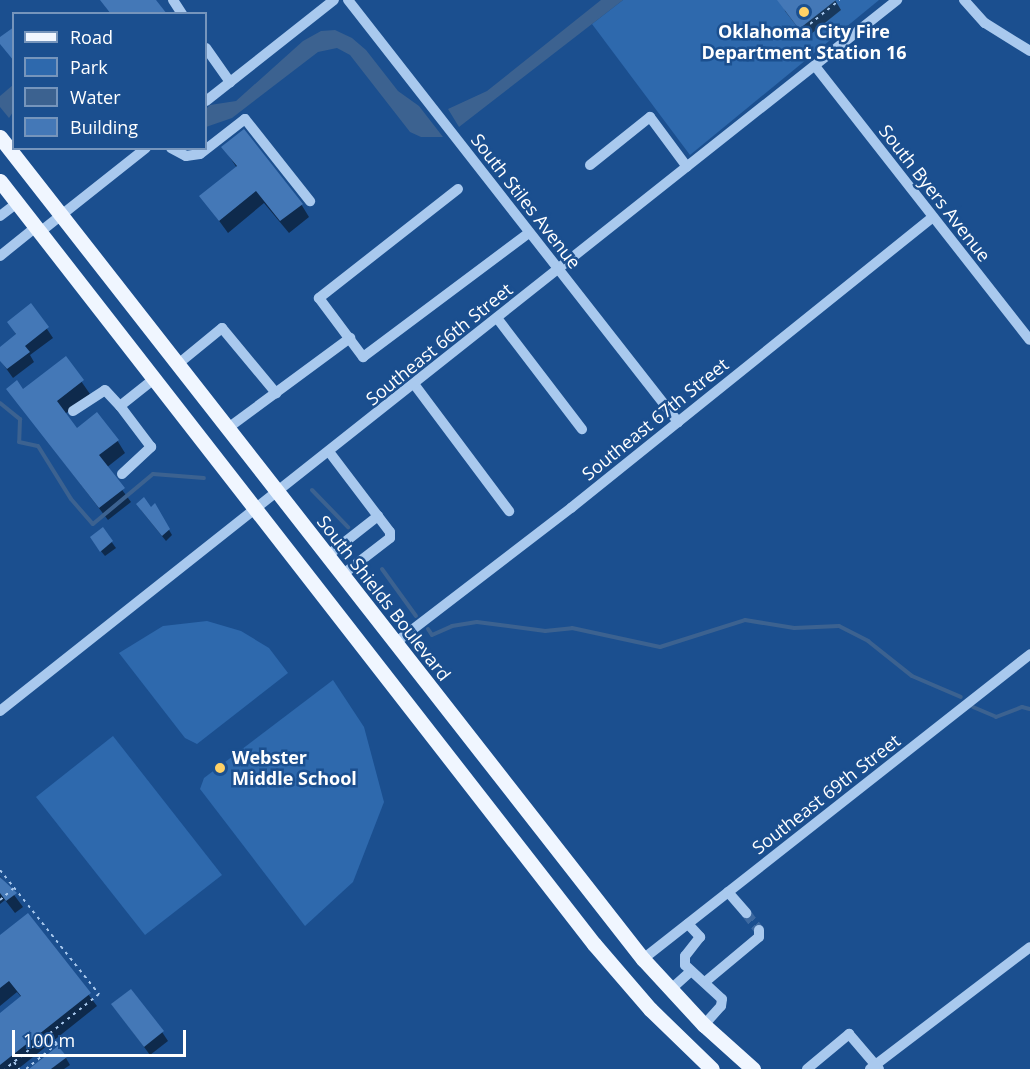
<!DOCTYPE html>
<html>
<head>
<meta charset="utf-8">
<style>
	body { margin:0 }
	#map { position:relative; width:1030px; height:1069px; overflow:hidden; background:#1b4f8f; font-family:"Open Sans",sans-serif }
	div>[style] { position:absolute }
	.green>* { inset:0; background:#2e69ad }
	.water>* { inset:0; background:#3c6290 }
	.shadow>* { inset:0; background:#0007 }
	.stream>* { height:4px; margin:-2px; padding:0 2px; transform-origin:2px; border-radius:2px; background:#3c6290 }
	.building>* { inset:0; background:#4478b7 }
	.minor-tunnel>* { height:10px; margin-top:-5px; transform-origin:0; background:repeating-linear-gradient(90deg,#3d69a0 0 10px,transparent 0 15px) }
	.path>* { height:2px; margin-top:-1px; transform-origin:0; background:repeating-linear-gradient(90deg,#a9c9ee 0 3px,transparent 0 7.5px) }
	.minor>* { height:10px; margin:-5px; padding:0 5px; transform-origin:5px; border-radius:5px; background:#a9c9ee }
	.major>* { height:15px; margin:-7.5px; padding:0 7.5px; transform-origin:7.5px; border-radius:7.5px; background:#f0f6ff }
	.dots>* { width:16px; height:16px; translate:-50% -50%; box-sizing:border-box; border:3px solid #1b4f8f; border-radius:50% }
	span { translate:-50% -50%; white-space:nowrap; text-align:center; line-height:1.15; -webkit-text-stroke:5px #1b4f8f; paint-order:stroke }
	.poi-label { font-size:18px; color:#fff; font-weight:700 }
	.left { translate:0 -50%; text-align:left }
	.street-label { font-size:18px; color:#fff }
	.legend { position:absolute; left:12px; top:12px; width:195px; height:138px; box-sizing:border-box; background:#1b4f8f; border:2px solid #7695bc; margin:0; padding:8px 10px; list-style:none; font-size:18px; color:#fff }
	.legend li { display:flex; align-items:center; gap:12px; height:30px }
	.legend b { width:30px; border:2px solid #7695bc }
	.scale { position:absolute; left:12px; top:1030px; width:174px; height:27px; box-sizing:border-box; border:3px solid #fff; border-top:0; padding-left:8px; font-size:18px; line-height:21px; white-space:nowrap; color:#fff; -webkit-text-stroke:4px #1b4f8f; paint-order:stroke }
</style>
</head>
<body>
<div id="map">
	<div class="green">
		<i style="clip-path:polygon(623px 0,879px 0,690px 155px,592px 24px)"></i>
		<i style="clip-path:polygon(207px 621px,241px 631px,269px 648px,288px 673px,197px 744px,185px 738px,119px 653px,163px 626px)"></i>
		<i style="clip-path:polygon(333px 680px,364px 727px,384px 802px,353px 882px,305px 926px,200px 789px,204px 778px)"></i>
		<i style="clip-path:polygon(113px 736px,222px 875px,145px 935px,36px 797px)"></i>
	</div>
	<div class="water">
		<i style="clip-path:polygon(601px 0,623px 0,459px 127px,448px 109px,487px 91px)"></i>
		<i style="clip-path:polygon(335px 30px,352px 38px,366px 50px,398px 91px,419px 106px,443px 137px,421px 137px,410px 132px,350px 55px,337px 48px,318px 52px,232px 118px,206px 127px,206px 109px,210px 105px,236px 101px,303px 41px,321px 31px)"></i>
		<i style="clip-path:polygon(13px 85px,13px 112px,9px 118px,0 107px,0 96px)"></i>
	</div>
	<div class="shadow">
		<i style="clip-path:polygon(782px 0,835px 0,841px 10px,806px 38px,785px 11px)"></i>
		<i style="clip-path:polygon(223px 147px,301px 204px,309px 217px,289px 233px,264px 203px,228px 233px,201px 196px,237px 168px)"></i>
		<i style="clip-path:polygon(31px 305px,53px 338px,30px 355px,34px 362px,13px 378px,0 360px,0 349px,17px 336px,9px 322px)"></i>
		<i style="clip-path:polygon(65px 358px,90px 394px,65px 414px,77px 430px,117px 440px,125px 453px,106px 468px,131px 502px,108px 520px,8px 389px,23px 391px)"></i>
		<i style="clip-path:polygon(155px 506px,172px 535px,166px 541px,141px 510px)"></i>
		<i style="clip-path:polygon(102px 529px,116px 548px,105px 556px,95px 544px)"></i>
		<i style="clip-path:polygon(0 876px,23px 907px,15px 913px,5px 900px,0 904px)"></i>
		<i style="clip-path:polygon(28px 915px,97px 1006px,18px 1069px,0 1069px,0 1015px,22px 998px,17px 992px,0 1006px,0 937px)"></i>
		<i style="clip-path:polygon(113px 1005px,162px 1032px,168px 1041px,150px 1055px)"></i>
		<i style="clip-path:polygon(66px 1058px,70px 1065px,64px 1069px,29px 1069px)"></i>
	</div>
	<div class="stream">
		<i style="left:0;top:403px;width:26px;rotate:39deg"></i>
		<i style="left:20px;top:419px;width:23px;rotate:92deg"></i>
		<i style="left:19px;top:442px;width:19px;rotate:12deg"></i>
		<i style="left:38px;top:446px;width:62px;rotate:58.1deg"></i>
		<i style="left:71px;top:499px;width:33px;rotate:49deg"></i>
		<i style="left:93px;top:524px;width:78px;rotate:-39.8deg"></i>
		<i style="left:153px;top:474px;width:51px;rotate:4.5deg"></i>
		<i style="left:312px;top:490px;width:52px;rotate:45.8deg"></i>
		<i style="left:382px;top:569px;width:58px;rotate:54.1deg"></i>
		<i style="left:428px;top:629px;width:7px;rotate:56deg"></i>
		<i style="left:432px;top:635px;width:22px;rotate:-24deg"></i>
		<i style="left:452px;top:626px;width:25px;rotate:-9deg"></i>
		<i style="left:477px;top:622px;width:69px;rotate:7.5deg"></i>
		<i style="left:545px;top:631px;width:27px;rotate:-6deg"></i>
		<i style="left:572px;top:628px;width:90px;rotate:12.2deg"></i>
		<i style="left:660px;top:647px;width:89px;rotate:-17.6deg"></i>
		<i style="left:745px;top:620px;width:50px;rotate:9.3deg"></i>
		<i style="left:794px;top:628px;width:45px;rotate:-2.5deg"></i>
		<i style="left:839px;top:626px;width:33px;rotate:27deg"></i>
		<i style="left:868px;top:641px;width:56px;rotate:38.5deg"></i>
		<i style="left:912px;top:676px;width:53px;rotate:23.2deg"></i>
		<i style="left:973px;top:707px;width:25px;rotate:23deg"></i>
		<i style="left:996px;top:717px;width:28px;rotate:-21deg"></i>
		<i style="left:1022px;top:707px;width:8px;rotate:14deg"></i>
	</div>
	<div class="building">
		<i style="clip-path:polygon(100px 0,156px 0,167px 14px,111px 14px)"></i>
		<i style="clip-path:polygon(777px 0,836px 0,799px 29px)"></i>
		<i style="clip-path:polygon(14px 27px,14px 61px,0 44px,0 37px)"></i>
		<i style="clip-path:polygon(244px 129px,303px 204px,280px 221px,256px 191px,219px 221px,199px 196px,237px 166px,221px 147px)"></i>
		<i style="clip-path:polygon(31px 303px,49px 327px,25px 346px,30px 352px,7px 369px,0 361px,0 347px,16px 334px,7px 322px)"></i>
		<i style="clip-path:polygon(66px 356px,84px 380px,57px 401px,77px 428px,97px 412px,119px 440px,99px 455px,125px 488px,99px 508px,6px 389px,17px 380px,23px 389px)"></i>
		<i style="clip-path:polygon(144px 497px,151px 507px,155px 503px,170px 529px,162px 536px,136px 504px)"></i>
		<i style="clip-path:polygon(103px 527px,113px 541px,100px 552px,90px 537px)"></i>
		<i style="clip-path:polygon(0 877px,17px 893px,6px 901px,0 893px)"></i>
		<i style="clip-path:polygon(28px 913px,91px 993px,0 1065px,0 1013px,21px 996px,9px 981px,0 988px,0 935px)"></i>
		<i style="clip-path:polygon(131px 989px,164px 1031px,144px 1047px,111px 1004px)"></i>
		<i style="clip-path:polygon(58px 1046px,67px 1057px,51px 1069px,29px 1069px)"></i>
	</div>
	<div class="minor-tunnel">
		<i style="left:746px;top:913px;width:21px;rotate:53deg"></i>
	</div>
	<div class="path">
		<i style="left:810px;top:24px;width:38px;rotate:-39deg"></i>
		<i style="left:0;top:870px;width:159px;rotate:51.4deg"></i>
		<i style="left:99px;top:994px;width:120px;rotate:141.4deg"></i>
		<i style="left:0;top:900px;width:18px;rotate:-41deg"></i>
		<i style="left:14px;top:1062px;width:9px;rotate:54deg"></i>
		<i style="left:26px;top:1069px;width:40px;rotate:-39deg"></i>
		<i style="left:57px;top:1044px;width:13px;rotate:-129deg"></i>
	</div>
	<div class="minor">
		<i style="left:173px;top:0;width:17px;rotate:57deg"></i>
		<i style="left:348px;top:0;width:536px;rotate:51.97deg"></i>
		<i style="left:964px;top:0;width:31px;rotate:48deg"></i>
		<i style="left:985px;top:23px;width:53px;rotate:31.9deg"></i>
		<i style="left:206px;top:48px;width:42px;rotate:54.8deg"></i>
		<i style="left:815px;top:66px;width:348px;rotate:51.9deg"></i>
		<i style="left:206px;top:101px;width:163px;rotate:-38.3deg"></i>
		<i style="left:171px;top:148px;width:17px;rotate:28deg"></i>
		<i style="left:186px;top:156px;width:14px;rotate:-8deg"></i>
		<i style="left:200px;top:154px;width:57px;rotate:-37.9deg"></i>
		<i style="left:245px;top:119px;width:105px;rotate:51.6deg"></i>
		<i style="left:590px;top:165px;width:77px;rotate:-38.7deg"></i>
		<i style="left:650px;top:117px;width:62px;rotate:53.5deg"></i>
		<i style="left:458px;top:189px;width:177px;rotate:141.9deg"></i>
		<i style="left:319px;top:298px;width:74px;rotate:53.3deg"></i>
		<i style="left:363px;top:357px;width:207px;rotate:-36.8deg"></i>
		<i style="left:0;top:216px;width:21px;rotate:-37deg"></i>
		<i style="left:40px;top:232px;width:135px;rotate:-38.4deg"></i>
		<i style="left:0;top:256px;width:46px;rotate:-38.9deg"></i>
		<i style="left:497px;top:318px;width:140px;rotate:52.6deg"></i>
		<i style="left:178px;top:364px;width:57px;rotate:-39.3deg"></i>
		<i style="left:222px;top:328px;width:85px;rotate:50.3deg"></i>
		<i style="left:414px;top:384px;width:159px;rotate:53.2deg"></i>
		<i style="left:73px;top:411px;width:38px;rotate:-33deg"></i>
		<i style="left:105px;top:390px;width:22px;rotate:47deg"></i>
		<i style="left:228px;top:428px;width:152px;rotate:-36.4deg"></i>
		<i style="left:330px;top:453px;width:99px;rotate:52.8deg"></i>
		<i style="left:390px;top:532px;width:6px;rotate:90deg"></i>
		<i style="left:390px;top:538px;width:61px;rotate:142.4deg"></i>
		<i style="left:122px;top:474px;width:40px;rotate:-43deg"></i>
		<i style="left:151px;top:447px;width:51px;rotate:-127.1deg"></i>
		<i style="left:120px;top:406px;width:43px;rotate:-38.5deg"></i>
		<i style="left:327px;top:556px;width:65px;rotate:-38.1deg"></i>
		<i style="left:395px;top:643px;width:222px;rotate:-37.5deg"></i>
		<i style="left:571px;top:508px;width:464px;rotate:-38.8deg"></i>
		<i style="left:0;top:711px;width:1145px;rotate:-38.4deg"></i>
		<i style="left:728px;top:892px;width:28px;rotate:49deg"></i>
		<i style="left:688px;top:924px;width:18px;rotate:47deg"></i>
		<i style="left:700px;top:937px;width:24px;rotate:128deg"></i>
		<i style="left:685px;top:956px;width:9px;rotate:90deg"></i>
		<i style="left:685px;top:965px;width:50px;rotate:42.6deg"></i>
		<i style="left:722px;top:999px;width:7px;rotate:98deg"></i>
		<i style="left:721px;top:1006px;width:25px;rotate:132deg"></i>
		<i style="left:643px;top:959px;width:493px;rotate:-38.2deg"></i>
		<i style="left:705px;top:982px;width:70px;rotate:-39.8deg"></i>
		<i style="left:759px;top:937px;width:7px;rotate:-90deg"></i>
		<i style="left:670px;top:990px;width:28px;rotate:-42deg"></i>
		<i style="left:807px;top:1069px;width:55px;rotate:-39.8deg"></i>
		<i style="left:849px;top:1034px;width:46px;rotate:49.4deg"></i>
		<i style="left:870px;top:1069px;width:201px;rotate:-37.3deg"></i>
	</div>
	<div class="major">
		<i style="left:0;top:137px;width:1044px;rotate:51.97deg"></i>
		<i style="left:643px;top:959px;width:90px;rotate:47.3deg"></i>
		<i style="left:704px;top:1025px;width:66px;rotate:41.9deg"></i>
		<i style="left:0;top:181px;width:967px;rotate:52.1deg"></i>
		<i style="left:594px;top:944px;width:86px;rotate:49.3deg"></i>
		<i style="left:650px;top:1009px;width:86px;rotate:44.1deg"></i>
	</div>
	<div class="dots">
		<i style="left:804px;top:12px;background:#ffd166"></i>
		<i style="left:220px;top:768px;background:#ffd166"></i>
	</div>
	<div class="poi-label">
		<span style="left:804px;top:42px">Oklahoma City Fire<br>Department Station 16</span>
		<span class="left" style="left:232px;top:768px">Webster<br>Middle School</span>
	</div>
	<div class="street-label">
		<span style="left:935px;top:193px;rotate:52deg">South Byers Avenue</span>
		<span style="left:526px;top:201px;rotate:52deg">South Stiles Avenue</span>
		<span style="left:439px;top:344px;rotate:-39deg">Southeast 66th Street</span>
		<span style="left:655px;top:419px;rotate:-39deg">Southeast 67th Street</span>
		<span style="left:384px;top:598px;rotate:52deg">South Shields Boulevard</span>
		<span style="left:826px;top:794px;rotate:-38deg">Southeast 69th Street</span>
	</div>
	<ul class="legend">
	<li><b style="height:8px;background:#f0f6ff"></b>Road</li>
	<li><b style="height:16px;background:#2e69ad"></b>Park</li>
	<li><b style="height:16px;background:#3c6290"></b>Water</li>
	<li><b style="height:16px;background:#4478b7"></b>Building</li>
	</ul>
	<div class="scale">100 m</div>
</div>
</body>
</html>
